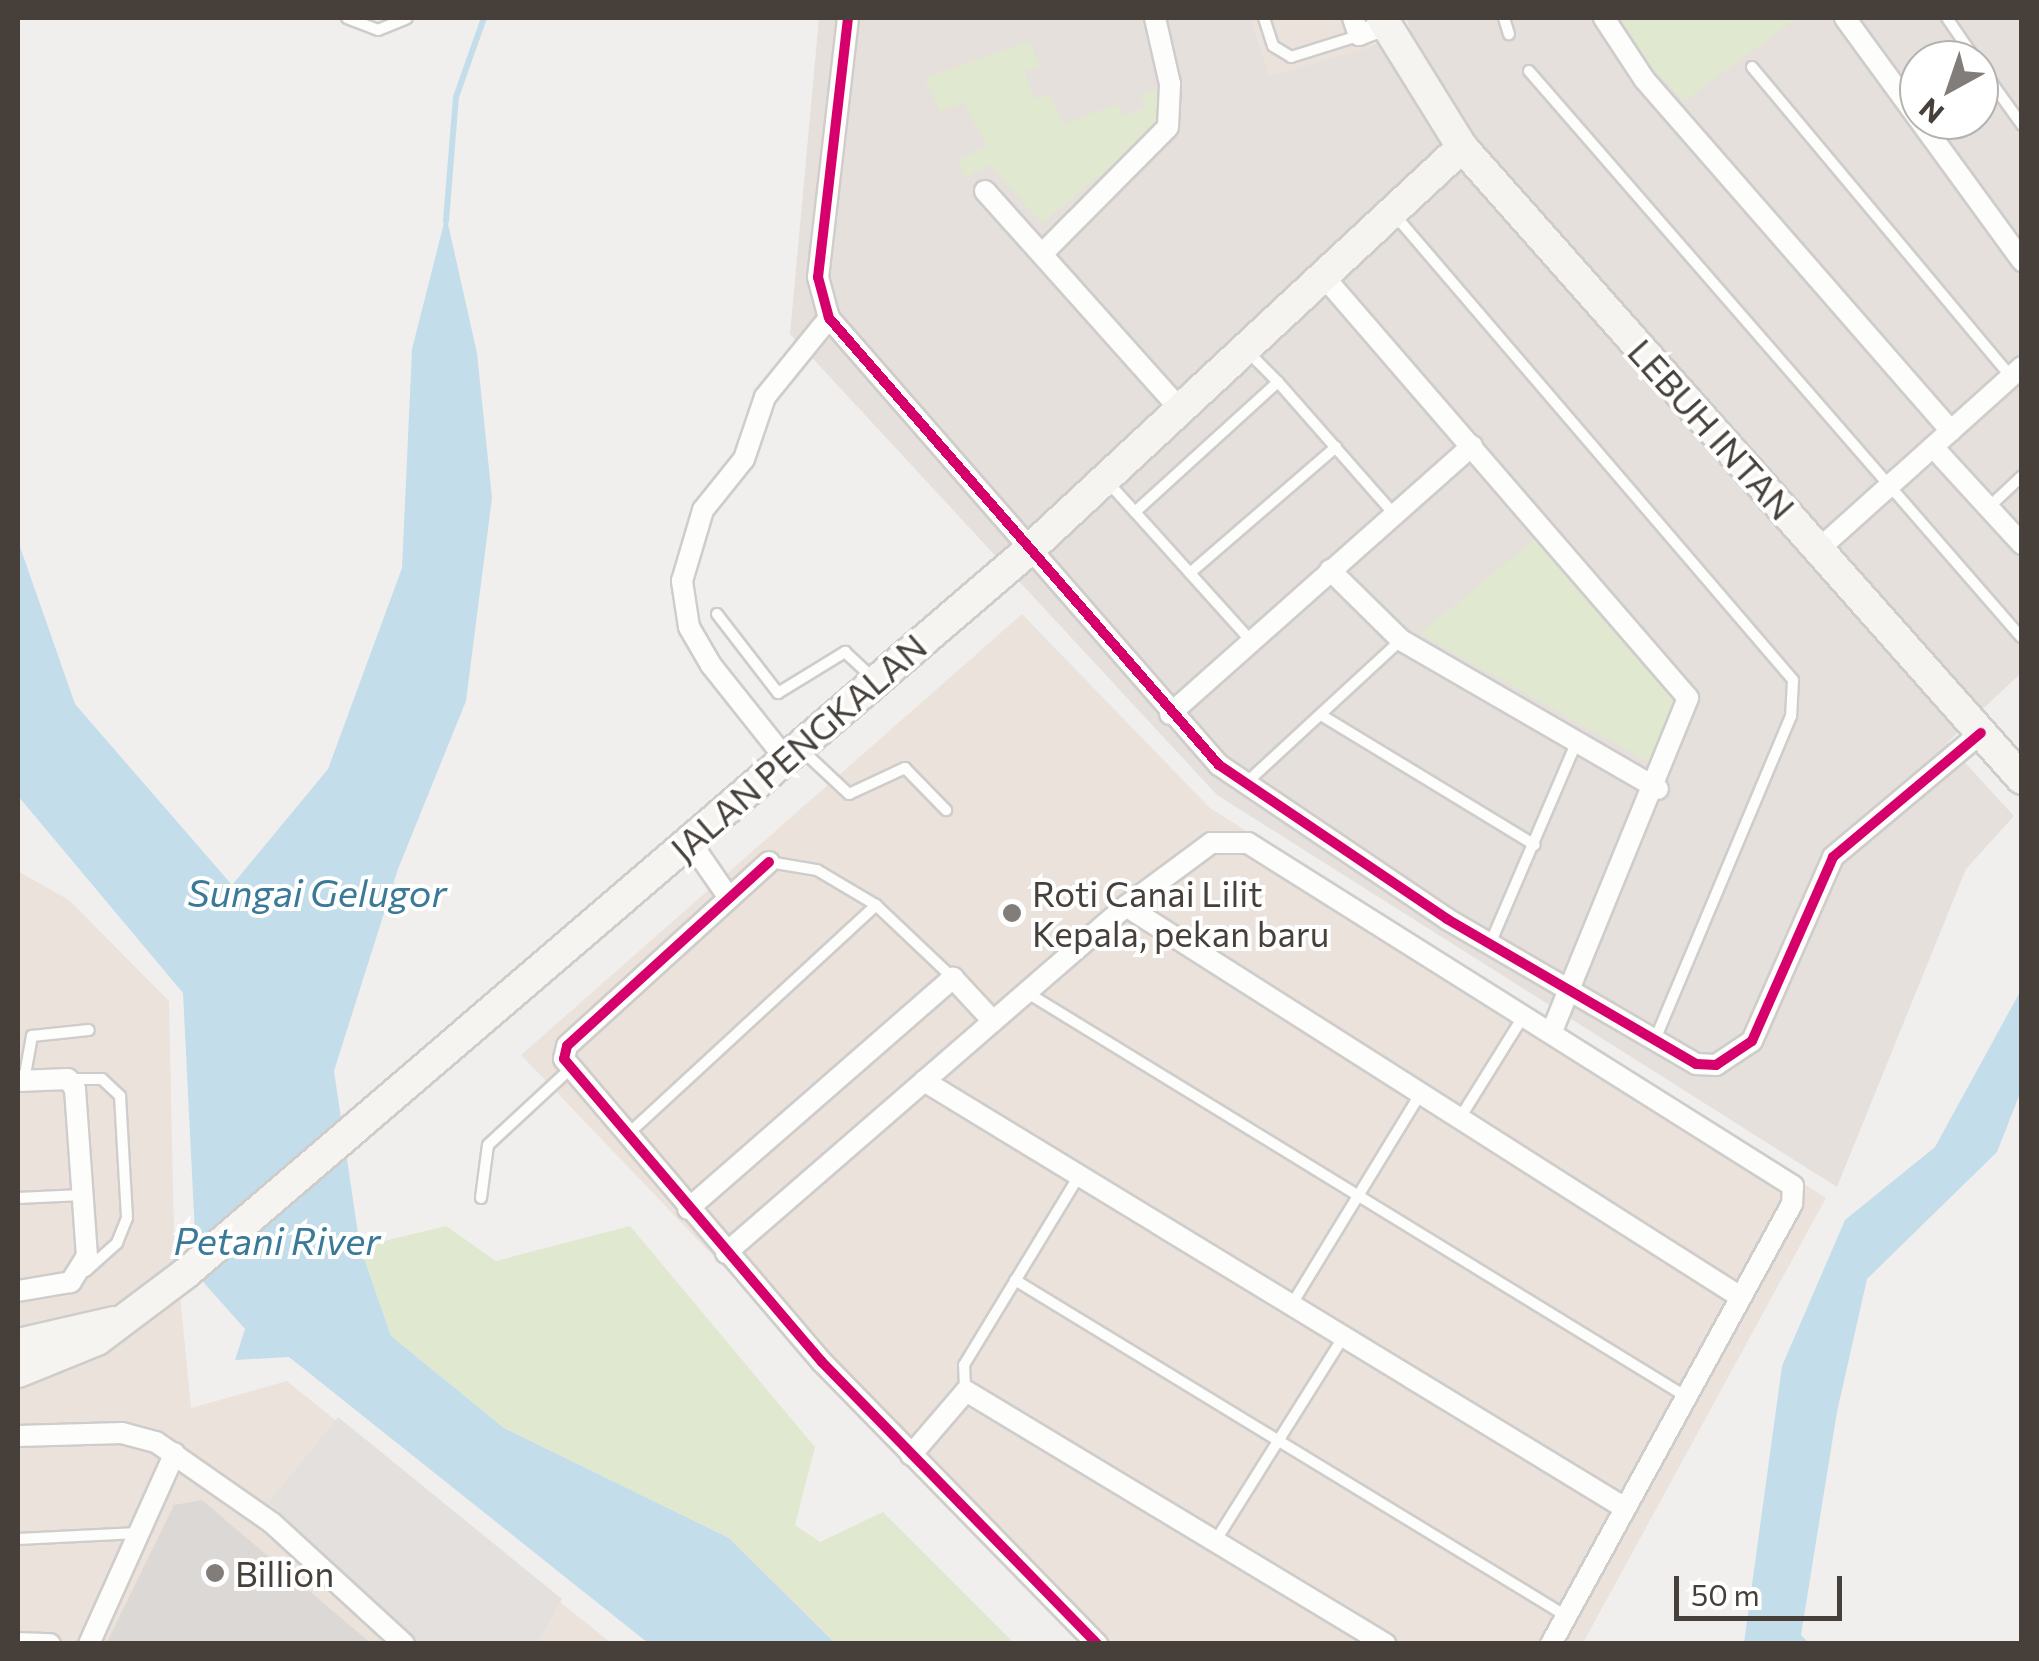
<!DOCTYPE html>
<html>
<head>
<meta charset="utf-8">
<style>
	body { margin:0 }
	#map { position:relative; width:2039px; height:1661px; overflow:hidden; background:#f1efed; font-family:Commissioner,sans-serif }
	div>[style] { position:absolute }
	.residential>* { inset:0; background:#e5e0dc }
	.commercial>* { inset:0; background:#ebe3db }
	.green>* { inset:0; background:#e1e8d0 }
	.parking>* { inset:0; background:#e3e0de }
	.water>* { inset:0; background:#c3deea }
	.stream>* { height:6px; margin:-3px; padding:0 3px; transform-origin:3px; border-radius:3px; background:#c3deea }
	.building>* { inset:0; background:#dbd8d6 }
	.roads { filter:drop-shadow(2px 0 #cfcdcb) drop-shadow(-2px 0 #cfcdcb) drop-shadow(0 2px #cfcdcb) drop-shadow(0 -2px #cfcdcb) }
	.lane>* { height:10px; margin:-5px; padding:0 5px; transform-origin:5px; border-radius:5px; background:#fdfdfc }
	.street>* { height:20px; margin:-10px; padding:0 10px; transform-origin:10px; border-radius:10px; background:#fdfdfc }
	.secondary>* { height:30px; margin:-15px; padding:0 15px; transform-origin:15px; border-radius:15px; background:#f6f4f0 }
	.cycleway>* { height:10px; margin:-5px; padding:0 5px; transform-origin:5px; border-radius:5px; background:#d6006c }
	.dots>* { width:28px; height:28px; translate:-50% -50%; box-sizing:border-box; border:5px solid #fff; border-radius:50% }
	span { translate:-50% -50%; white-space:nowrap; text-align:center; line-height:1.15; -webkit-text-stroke:8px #fff; paint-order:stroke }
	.street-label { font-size:35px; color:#47403a }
	.poi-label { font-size:35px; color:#47403a }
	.left { translate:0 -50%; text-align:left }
	.water-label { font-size:38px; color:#3a7997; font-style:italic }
	.frame { position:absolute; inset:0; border:20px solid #47403a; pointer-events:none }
	.north { position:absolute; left:1899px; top:40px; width:100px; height:100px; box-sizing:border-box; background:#fff; border:2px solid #b5b3b0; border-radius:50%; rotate:220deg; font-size:28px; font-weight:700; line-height:40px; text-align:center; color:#47403a }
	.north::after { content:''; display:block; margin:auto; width:35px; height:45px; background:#827d79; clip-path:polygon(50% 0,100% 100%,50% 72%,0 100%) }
	.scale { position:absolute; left:1674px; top:1576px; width:168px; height:45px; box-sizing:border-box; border:5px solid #47403a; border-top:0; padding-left:12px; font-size:30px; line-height:35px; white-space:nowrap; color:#47403a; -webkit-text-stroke:8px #fff; paint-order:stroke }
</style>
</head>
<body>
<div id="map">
	<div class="residential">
		<i style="clip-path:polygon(evenodd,819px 18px,1251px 18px,1269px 75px,1411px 33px,1406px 18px,2021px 18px,2021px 673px,1947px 743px,2014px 816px,1966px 869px,1837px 1187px,1217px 795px,790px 334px,819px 18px,1919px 60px,1979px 60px,1979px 120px,1919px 120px,1919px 60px)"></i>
	</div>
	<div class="commercial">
		<i style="clip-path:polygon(1251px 18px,1362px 18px,1371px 47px,1269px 76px)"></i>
		<i style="clip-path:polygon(1022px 614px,1210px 808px,1826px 1198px,1583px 1643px,1083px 1643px,521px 1055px)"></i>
		<i style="clip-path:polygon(18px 871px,69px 900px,169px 1001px,174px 1232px,191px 1408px,287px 1381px,611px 1643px,18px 1643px)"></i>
	</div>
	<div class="green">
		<i style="clip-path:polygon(1621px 18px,1797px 18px,1684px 101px,1634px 49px)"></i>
		<i style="clip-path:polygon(1029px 41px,1040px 67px,1025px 72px,1034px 99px,1050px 95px,1063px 124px,1118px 104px,1123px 116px,1146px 107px,1140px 95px,1162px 89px,1166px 106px,1156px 129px,1042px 223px,990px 165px,965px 178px,958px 160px,987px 146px,964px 103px,940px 111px,924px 79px)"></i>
		<i style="clip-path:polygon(1536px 538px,1669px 685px,1678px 716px,1655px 766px,1420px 634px)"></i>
		<i style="clip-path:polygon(446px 1226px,496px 1261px,630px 1226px,815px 1447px,795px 1525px,820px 1542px,883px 1512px,1014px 1643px,835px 1643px,729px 1538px,504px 1428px,391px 1336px,360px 1247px)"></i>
	</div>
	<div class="parking">
		<i style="clip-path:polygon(338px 1417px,562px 1599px,537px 1643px,418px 1643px,269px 1502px)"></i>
	</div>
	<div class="water">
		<i style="clip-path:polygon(446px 215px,477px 353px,492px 498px,466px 701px,398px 869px,334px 1071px,360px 1247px,391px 1336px,504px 1428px,729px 1538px,835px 1643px,648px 1643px,289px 1357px,235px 1360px,245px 1329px,197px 1275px,183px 993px,18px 796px,18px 541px,75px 704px,232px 885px,328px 769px,402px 568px,412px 349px)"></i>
		<i style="clip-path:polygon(2021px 990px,2021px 1091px,1997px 1152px,1867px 1279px,1837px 1412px,1801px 1635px,1809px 1643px,1744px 1643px,1782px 1366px,1845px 1220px,1935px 1147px)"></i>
	</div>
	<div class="stream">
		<i style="left:446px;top:221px;width:124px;rotate:-85.4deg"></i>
		<i style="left:456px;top:97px;width:84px;rotate:-70.5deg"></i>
	</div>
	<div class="building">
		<i style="clip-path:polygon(202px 1500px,372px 1644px,106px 1644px,174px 1505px)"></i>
	</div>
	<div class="roads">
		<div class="lane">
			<i style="left:347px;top:18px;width:33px;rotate:21deg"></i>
			<i style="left:378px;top:30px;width:31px;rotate:-22deg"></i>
			<i style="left:1264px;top:18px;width:29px;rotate:72deg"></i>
			<i style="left:1273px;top:46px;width:21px;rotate:31deg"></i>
			<i style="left:1291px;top:57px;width:70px;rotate:-17.4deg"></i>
			<i style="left:1504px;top:18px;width:17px;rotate:73deg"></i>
			<i style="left:1947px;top:18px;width:51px;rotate:55.4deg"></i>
			<i style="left:1979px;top:65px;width:74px;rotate:54.4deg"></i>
			<i style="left:1752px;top:67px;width:404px;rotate:50.1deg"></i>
			<i style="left:1529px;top:71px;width:750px;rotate:49deg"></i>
			<i style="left:1393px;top:213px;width:615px;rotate:49.42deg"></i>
			<i style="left:1793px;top:680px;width:36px;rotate:93deg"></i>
			<i style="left:1791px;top:716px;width:351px;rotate:112.8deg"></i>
			<i style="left:1278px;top:382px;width:174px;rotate:48.7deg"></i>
			<i style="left:1106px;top:480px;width:43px;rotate:47.8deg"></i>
			<i style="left:1135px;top:512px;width:193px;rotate:-42.3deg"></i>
			<i style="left:1278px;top:382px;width:42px;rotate:-135deg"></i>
			<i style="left:1989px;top:507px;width:45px;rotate:-43.2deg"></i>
			<i style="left:1135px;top:512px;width:173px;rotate:48deg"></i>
			<i style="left:1190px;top:573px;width:193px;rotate:-40.8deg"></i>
			<i style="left:717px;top:614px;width:100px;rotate:52.3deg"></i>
			<i style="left:778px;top:693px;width:79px;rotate:-31.5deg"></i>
			<i style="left:845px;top:652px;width:41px;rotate:43deg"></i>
			<i style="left:1321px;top:715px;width:250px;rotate:31.3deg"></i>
			<i style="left:803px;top:751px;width:63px;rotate:43.1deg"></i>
			<i style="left:849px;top:794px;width:62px;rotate:-24.9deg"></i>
			<i style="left:905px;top:768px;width:59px;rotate:45.7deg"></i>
			<i style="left:1246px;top:783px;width:211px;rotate:-42.7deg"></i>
			<i style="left:769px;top:862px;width:49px;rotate:9.5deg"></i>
			<i style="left:817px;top:870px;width:69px;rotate:30.7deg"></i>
			<i style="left:876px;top:905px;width:106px;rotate:43.5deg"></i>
			<i style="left:1490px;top:944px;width:219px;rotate:-66.8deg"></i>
			<i style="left:1026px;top:992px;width:773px;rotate:31.51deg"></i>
			<i style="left:68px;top:1079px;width:34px"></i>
			<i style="left:102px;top:1079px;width:25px;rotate:43deg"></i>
			<i style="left:120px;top:1096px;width:122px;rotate:86.7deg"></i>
			<i style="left:127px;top:1218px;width:27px;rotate:112deg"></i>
			<i style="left:117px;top:1243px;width:42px;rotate:137.9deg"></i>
			<i style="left:24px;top:1080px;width:45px;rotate:-79.7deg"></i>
			<i style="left:32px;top:1036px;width:57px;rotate:-6deg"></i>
			<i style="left:1460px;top:1118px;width:121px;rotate:-58.1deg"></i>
			<i style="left:627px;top:1135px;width:339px;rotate:-42.7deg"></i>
			<i style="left:18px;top:1198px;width:64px;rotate:-2.7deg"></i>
			<i style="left:481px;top:1198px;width:53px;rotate:-82.5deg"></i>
			<i style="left:488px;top:1145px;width:110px;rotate:-42.8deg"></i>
			<i style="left:1015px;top:1280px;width:645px;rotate:31.37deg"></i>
			<i style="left:1292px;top:1304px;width:246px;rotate:-58.6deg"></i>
			<i style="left:965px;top:1390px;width:25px;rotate:-92deg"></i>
			<i style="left:964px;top:1365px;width:221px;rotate:-58.7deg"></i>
			<i style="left:18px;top:1539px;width:120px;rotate:-2.9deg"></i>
			<i style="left:1216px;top:1540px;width:241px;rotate:-57.9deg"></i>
		</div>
		<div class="street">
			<i style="left:848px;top:18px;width:261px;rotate:96.6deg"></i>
			<i style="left:818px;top:277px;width:42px;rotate:75deg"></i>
			<i style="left:829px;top:318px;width:593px;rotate:48.9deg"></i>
			<i style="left:1219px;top:765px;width:275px;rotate:34deg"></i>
			<i style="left:1447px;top:919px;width:288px;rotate:30.2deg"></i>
			<i style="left:1696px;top:1064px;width:20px;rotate:3deg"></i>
			<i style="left:1716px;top:1065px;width:43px;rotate:-33.7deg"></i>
			<i style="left:1752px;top:1041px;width:201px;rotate:-66.2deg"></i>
			<i style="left:1833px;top:857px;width:193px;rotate:-40deg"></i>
			<i style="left:1353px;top:18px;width:18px;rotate:71deg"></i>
			<i style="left:1359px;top:35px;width:28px;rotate:-21deg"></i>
			<i style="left:1604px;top:18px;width:73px;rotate:56.7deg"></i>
			<i style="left:1644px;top:79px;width:467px;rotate:48.9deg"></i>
			<i style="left:1845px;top:18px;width:301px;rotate:53.9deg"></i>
			<i style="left:985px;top:191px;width:294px;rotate:48.2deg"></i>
			<i style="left:1043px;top:253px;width:177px;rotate:-45.2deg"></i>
			<i style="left:1168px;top:127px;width:43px;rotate:-87.3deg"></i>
			<i style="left:1170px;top:84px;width:68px;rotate:-102.8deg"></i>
			<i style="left:1325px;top:278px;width:555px;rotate:49.16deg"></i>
			<i style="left:1688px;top:698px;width:361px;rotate:112.2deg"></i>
			<i style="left:1933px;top:447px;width:132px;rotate:47.5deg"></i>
			<i style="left:1819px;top:549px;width:273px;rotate:-41.9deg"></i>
			<i style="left:1330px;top:570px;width:100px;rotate:44.6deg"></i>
			<i style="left:1401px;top:640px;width:297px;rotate:30.1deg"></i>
			<i style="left:1170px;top:714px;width:404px;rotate:-41.6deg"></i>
			<i style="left:785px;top:758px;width:119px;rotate:-128.5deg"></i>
			<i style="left:711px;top:665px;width:44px;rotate:-120.1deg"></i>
			<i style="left:689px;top:627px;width:47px;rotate:-98.7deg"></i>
			<i style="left:682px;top:581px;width:74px;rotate:-73.5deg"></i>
			<i style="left:703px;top:510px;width:65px;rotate:-51.2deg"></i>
			<i style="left:744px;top:459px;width:65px;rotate:-71.3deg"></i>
			<i style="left:765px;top:397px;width:102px;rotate:-51deg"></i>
			<i style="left:689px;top:840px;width:70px;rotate:55.4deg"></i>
			<i style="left:769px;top:862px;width:273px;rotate:137.7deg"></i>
			<i style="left:567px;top:1046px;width:13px;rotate:103deg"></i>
			<i style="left:564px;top:1059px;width:398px;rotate:49.6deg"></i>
			<i style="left:822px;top:1362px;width:394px;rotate:45.7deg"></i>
			<i style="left:1126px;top:906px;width:727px;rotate:32.47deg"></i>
			<i style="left:18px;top:1081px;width:50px;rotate:-2.3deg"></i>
			<i style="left:68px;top:1079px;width:12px;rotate:55deg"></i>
			<i style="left:75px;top:1089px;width:167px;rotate:85.9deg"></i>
			<i style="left:87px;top:1256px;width:31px;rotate:122deg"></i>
			<i style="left:71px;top:1282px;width:54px;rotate:170.4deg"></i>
			<i style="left:924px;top:1081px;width:821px;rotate:31.35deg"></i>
			<i style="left:688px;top:1209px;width:352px;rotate:-41.1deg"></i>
			<i style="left:953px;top:978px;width:59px;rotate:47.1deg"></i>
			<i style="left:726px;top:1253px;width:530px;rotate:-40.94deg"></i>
			<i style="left:1126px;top:906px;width:106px;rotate:-36.5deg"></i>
			<i style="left:1211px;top:843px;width:37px"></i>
			<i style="left:1248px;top:843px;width:644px;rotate:32.18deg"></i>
			<i style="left:1793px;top:1186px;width:18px;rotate:93deg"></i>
			<i style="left:1792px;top:1204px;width:502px;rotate:118.71deg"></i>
			<i style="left:18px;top:1436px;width:104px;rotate:-1.7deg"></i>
			<i style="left:122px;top:1433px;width:35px;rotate:15deg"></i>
			<i style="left:156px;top:1442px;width:141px;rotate:34.9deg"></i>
			<i style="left:272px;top:1523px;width:179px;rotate:42.5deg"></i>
			<i style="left:911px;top:1455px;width:84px;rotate:-49.3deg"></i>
			<i style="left:966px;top:1391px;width:490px;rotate:31.1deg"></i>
			<i style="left:18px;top:1643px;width:32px;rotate:2deg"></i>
			<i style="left:89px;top:1644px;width:209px;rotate:-65.8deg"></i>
		</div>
		<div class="secondary">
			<i style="left:1382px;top:18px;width:152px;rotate:58.2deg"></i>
			<i style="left:1462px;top:147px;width:844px;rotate:48.46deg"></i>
			<i style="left:18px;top:1344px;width:98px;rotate:-12.9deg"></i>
			<i style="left:18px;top:1372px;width:85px;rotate:-22.1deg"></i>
			<i style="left:97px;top:1340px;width:111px;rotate:-37deg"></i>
			<i style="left:186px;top:1273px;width:1111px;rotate:-40.62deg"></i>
			<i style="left:1029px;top:550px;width:592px;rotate:-42.94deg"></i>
		</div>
	</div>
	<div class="cycleway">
		<i style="left:848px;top:18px;width:261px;rotate:96.6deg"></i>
		<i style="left:818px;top:277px;width:42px;rotate:75deg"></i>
		<i style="left:829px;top:318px;width:593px;rotate:48.9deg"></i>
		<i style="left:1219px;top:765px;width:275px;rotate:34deg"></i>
		<i style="left:1447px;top:919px;width:288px;rotate:30.2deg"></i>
		<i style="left:1696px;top:1064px;width:20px;rotate:3deg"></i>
		<i style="left:1716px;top:1065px;width:43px;rotate:-33.7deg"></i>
		<i style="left:1752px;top:1041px;width:201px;rotate:-66.2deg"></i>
		<i style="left:1833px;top:857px;width:193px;rotate:-40deg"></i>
		<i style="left:769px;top:862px;width:273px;rotate:137.7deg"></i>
		<i style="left:567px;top:1046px;width:13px;rotate:103deg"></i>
		<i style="left:564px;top:1059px;width:398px;rotate:49.6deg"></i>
		<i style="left:822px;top:1362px;width:394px;rotate:45.7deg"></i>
	</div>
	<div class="dots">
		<i style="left:1012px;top:913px;background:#827d79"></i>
		<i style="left:215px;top:1573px;background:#827d79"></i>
	</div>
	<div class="street-label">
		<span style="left:1712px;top:429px;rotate:48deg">LEBUH INTAN</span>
		<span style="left:798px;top:747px;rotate:-41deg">JALAN PENGKALAN</span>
	</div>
	<div class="poi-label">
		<span class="left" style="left:1032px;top:913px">Roti Canai Lilit<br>Kepala, pekan baru</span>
		<span class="left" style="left:235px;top:1573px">Billion</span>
	</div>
	<div class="water-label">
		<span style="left:317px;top:892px">Sungai Gelugor</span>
		<span style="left:277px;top:1240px">Petani River</span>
	</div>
	<div class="frame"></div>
	<div class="north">N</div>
	<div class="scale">50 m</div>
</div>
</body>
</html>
